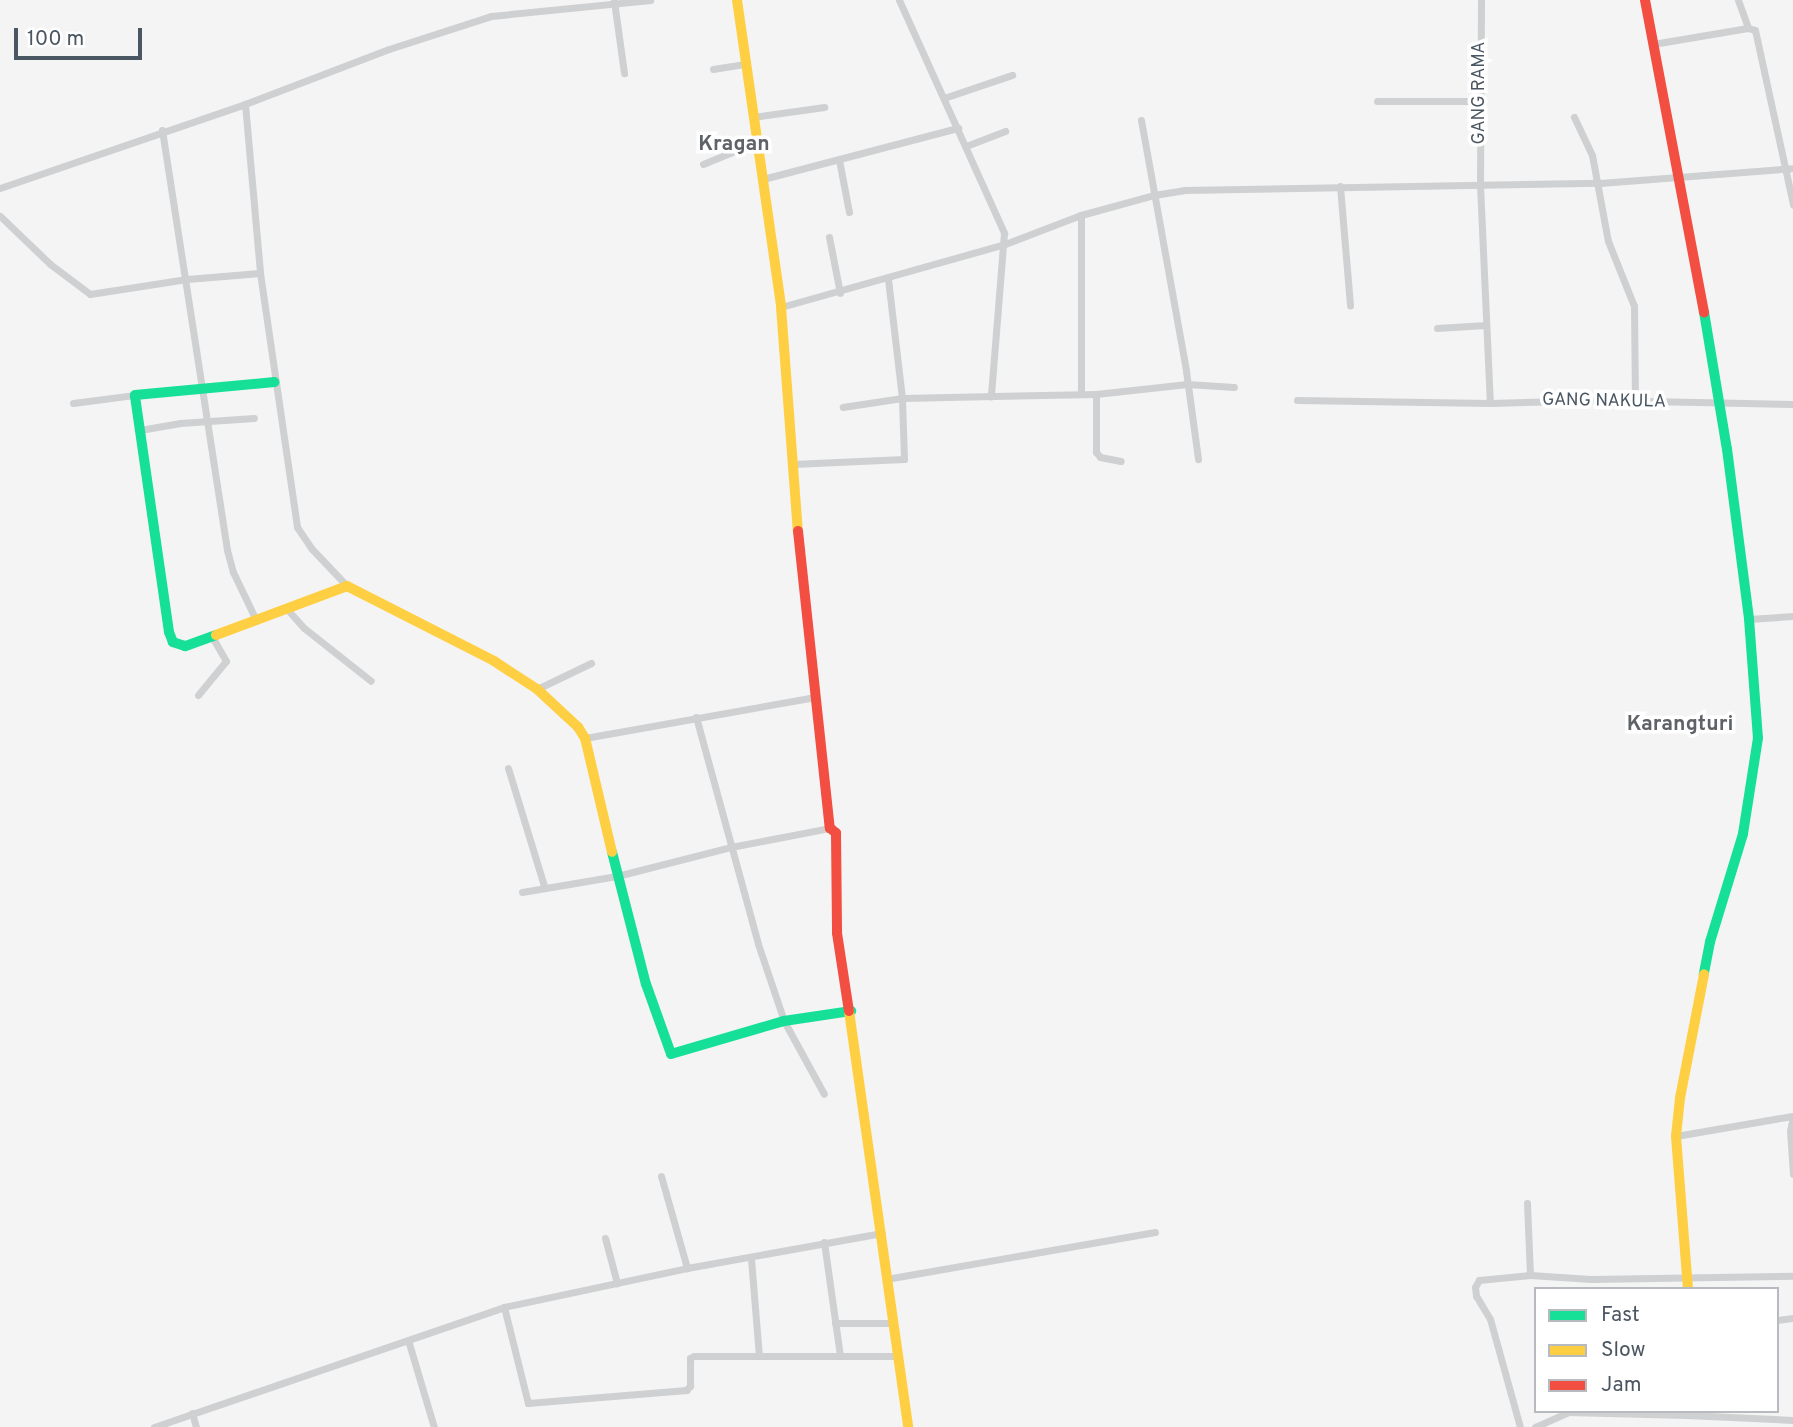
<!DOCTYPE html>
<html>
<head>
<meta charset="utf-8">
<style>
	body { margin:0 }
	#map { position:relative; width:1793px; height:1427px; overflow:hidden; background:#f4f4f4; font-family:Overpass,sans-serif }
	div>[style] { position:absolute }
	.street>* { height:7px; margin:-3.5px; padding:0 3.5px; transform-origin:3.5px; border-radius:3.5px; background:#ced0d2 }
	.fast>* { height:10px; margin:-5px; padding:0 5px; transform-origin:5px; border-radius:5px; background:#16e098 }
	.slow>* { height:10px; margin:-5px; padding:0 5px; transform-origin:5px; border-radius:5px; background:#ffcf43 }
	.jam>* { height:10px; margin:-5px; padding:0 5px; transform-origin:5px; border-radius:5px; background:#f24e42 }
	span { translate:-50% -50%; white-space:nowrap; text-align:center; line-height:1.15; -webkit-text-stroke:7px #fff; paint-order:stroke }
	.street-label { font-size:18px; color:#4a5661 }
	.quarter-label { font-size:21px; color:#5f6368; font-weight:700 }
	.legend { position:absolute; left:1534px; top:1287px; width:245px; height:126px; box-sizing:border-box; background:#fff; border:2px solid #b7bbc0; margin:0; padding:9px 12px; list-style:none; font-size:21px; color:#4a5661 }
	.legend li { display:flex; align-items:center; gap:14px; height:35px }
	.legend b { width:35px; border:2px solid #b7bbc0 }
	.scale { position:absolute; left:14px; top:28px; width:128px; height:32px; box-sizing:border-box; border:4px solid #4a5661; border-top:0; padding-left:9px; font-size:21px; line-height:24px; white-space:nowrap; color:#4a5661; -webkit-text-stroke:5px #fff; paint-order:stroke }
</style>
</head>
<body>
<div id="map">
	<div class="street">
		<i style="left:899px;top:0;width:256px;rotate:65.7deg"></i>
		<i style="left:1004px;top:233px;width:164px;rotate:94.6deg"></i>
		<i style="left:1481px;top:0;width:185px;rotate:90.3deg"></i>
		<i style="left:1480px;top:185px;width:218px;rotate:87.4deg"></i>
		<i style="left:1738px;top:0;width:30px;rotate:70deg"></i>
		<i style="left:614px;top:1px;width:73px;rotate:82.1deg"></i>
		<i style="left:1653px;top:44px;width:96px;rotate:-9.6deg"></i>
		<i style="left:1748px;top:28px;width:7px;rotate:16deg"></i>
		<i style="left:1755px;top:30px;width:179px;rotate:77.7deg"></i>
		<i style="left:713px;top:69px;width:31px;rotate:-9deg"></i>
		<i style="left:944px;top:98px;width:72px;rotate:-18.7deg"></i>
		<i style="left:1377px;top:101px;width:101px"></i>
		<i style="left:245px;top:104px;width:170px;rotate:84.9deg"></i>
		<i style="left:260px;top:273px;width:257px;rotate:81.7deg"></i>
		<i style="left:297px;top:527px;width:25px;rotate:56deg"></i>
		<i style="left:311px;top:548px;width:52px;rotate:46.5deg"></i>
		<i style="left:753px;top:117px;width:72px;rotate:-8deg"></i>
		<i style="left:1574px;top:117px;width:42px;rotate:64.7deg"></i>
		<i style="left:1592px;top:155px;width:87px;rotate:79.5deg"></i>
		<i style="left:1608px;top:241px;width:70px;rotate:68.2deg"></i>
		<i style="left:1634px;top:306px;width:95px;rotate:89.4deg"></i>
		<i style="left:1141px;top:120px;width:255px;rotate:79.8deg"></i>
		<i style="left:1186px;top:371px;width:89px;rotate:82.2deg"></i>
		<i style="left:162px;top:130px;width:425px;rotate:81.2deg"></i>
		<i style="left:227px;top:550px;width:23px;rotate:75deg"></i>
		<i style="left:233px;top:572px;width:51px;rotate:64.4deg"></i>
		<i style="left:966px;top:146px;width:42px;rotate:-21deg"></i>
		<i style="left:839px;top:160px;width:53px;rotate:79.1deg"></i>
		<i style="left:703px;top:164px;width:58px;rotate:-22.2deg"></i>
		<i style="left:763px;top:179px;width:202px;rotate:-14.7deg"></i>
		<i style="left:1340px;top:186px;width:120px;rotate:85.2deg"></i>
		<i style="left:0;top:188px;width:259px;rotate:-18.9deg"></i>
		<i style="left:245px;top:104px;width:154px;rotate:-20.9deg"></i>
		<i style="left:389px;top:49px;width:107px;rotate:-17.9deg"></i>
		<i style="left:491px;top:16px;width:160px;rotate:-5.7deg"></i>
		<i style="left:0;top:216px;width:69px;rotate:43.8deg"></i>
		<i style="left:50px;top:264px;width:50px;rotate:36.9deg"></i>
		<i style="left:90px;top:294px;width:98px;rotate:-8.8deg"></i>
		<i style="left:187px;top:279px;width:73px;rotate:-4.7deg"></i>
		<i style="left:829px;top:237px;width:57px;rotate:78.9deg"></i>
		<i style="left:888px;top:279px;width:120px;rotate:83.3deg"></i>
		<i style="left:902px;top:398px;width:194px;rotate:-1.2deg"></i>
		<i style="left:1096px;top:394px;width:92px;rotate:-6.3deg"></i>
		<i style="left:1187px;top:384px;width:47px;rotate:3.7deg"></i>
		<i style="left:781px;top:307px;width:233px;rotate:-15.7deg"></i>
		<i style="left:1005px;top:244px;width:81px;rotate:-20.9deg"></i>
		<i style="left:1081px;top:215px;width:76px;rotate:-15.3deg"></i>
		<i style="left:1154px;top:195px;width:30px;rotate:-9deg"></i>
		<i style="left:1184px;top:190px;width:416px;rotate:-1deg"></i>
		<i style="left:1600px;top:183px;width:194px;rotate:-4.4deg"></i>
		<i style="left:1437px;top:328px;width:49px;rotate:-3.5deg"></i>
		<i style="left:1081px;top:394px;width:179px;rotate:-90deg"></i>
		<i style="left:1096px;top:394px;width:58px;rotate:90deg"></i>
		<i style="left:1096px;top:452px;width:6px;rotate:51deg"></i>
		<i style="left:1100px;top:457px;width:21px;rotate:11deg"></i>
		<i style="left:1297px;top:400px;width:193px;rotate:0.9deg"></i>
		<i style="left:1490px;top:403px;width:112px;rotate:-1.5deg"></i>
		<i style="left:1602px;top:400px;width:191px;rotate:1.2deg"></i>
		<i style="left:73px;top:403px;width:63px;rotate:-7.4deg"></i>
		<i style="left:140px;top:430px;width:41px;rotate:-9.9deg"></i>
		<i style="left:180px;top:423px;width:74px;rotate:-3.9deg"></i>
		<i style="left:793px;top:464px;width:111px;rotate:-2.6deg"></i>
		<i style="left:904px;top:459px;width:61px;rotate:-91.9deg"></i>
		<i style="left:902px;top:398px;width:60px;rotate:171.3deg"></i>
		<i style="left:286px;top:608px;width:27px;rotate:48deg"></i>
		<i style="left:304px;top:628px;width:85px;rotate:38.3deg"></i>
		<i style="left:1749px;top:619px;width:44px;rotate:-3.9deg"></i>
		<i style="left:537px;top:689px;width:60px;rotate:-25.7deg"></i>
		<i style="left:198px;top:695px;width:44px;rotate:-50.5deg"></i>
		<i style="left:226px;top:661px;width:30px;rotate:-120deg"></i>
		<i style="left:696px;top:717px;width:235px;rotate:74.7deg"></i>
		<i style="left:758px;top:944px;width:81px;rotate:71.3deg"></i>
		<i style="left:784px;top:1021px;width:83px;rotate:61.3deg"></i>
		<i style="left:585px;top:738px;width:234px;rotate:-10.1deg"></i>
		<i style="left:508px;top:768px;width:123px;rotate:73deg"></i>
		<i style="left:522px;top:892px;width:96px;rotate:-9.6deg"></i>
		<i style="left:617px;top:876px;width:118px;rotate:-14.3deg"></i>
		<i style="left:731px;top:847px;width:101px;rotate:-10.9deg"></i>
		<i style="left:1793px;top:1116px;width:15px;rotate:101deg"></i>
		<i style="left:1790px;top:1131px;width:43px;rotate:86deg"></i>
		<i style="left:1676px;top:1136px;width:118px;rotate:-9.8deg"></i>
		<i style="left:661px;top:1176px;width:96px;rotate:74.2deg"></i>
		<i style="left:1527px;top:1203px;width:72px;rotate:87.6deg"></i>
		<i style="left:605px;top:1238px;width:47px;rotate:75.1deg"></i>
		<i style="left:824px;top:1242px;width:115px;rotate:82deg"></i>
		<i style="left:751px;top:1259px;width:97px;rotate:85.3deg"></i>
		<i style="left:886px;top:1279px;width:273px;rotate:-9.9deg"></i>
		<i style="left:504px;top:1307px;width:99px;rotate:76deg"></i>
		<i style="left:528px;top:1403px;width:159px;rotate:-4.7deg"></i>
		<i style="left:686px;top:1390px;width:6px;rotate:-45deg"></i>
		<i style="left:690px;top:1386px;width:28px;rotate:-90deg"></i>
		<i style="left:690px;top:1358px;width:4px;rotate:-27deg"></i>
		<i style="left:694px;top:1356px;width:202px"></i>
		<i style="left:1777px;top:1320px;width:16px;rotate:-7deg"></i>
		<i style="left:835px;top:1323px;width:56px"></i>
		<i style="left:408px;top:1340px;width:91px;rotate:73.4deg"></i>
		<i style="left:192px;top:1413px;width:15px;rotate:74deg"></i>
		<i style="left:1687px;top:1415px;width:106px;rotate:2.7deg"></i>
		<i style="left:154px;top:1427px;width:370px;rotate:-18.9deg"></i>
		<i style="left:504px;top:1307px;width:187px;rotate:-12deg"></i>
		<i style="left:687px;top:1268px;width:198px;rotate:-10.2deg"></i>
		<i style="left:1520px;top:1427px;width:112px;rotate:-105.5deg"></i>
		<i style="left:1490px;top:1319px;width:27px;rotate:-121deg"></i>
		<i style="left:1476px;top:1296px;width:9px;rotate:-96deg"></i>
		<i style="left:1475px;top:1287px;width:8px;rotate:-60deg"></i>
		<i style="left:1479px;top:1280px;width:51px;rotate:-5.6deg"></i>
		<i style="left:1530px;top:1275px;width:61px;rotate:3.8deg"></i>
		<i style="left:1591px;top:1279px;width:202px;rotate:-0.9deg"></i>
		<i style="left:1535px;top:1427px;width:36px;rotate:-24deg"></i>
		<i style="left:1568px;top:1412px;width:119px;rotate:1.4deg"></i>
		<i style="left:1687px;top:1415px;width:4px;rotate:-90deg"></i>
	</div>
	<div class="fast">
		<i style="left:1704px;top:312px;width:139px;rotate:80.5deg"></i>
		<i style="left:1727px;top:449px;width:171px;rotate:82.6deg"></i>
		<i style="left:1749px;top:619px;width:119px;rotate:85.7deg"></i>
		<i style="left:1758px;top:738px;width:97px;rotate:98.9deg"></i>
		<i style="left:1743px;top:834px;width:113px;rotate:107deg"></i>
		<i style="left:1710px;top:942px;width:33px;rotate:101deg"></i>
		<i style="left:216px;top:635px;width:33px;rotate:160deg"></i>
		<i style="left:185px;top:646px;width:13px;rotate:-162deg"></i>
		<i style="left:173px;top:642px;width:11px;rotate:-112deg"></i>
		<i style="left:169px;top:632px;width:239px;rotate:-98.2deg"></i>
		<i style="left:135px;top:395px;width:140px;rotate:-5.3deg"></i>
		<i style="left:612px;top:852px;width:136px;rotate:75.6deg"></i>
		<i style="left:646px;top:984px;width:74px;rotate:70.3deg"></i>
		<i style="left:671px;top:1054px;width:118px;rotate:-16.3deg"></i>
		<i style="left:784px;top:1021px;width:68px;rotate:-8.5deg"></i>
	</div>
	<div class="slow">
		<i style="left:737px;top:0;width:310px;rotate:81.8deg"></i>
		<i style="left:781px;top:307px;width:225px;rotate:85.7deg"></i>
		<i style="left:216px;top:635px;width:140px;rotate:-20.5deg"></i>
		<i style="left:347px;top:586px;width:165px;rotate:27deg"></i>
		<i style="left:494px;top:661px;width:51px;rotate:33.1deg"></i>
		<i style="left:537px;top:689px;width:56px;rotate:42.8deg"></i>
		<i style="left:578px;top:727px;width:13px;rotate:58deg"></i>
		<i style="left:585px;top:738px;width:117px;rotate:76.7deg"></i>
		<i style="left:849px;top:1011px;width:420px;rotate:81.9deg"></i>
		<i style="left:1688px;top:1289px;width:153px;rotate:-94.5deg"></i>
		<i style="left:1676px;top:1136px;width:38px;rotate:-84deg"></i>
		<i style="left:1680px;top:1098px;width:126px;rotate:-79deg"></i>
	</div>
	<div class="jam">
		<i style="left:1645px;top:0;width:318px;rotate:79.3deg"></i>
		<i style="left:798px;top:531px;width:299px;rotate:83.9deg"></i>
		<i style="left:830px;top:828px;width:8px;rotate:40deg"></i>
		<i style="left:836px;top:833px;width:100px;rotate:89.4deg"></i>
		<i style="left:837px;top:933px;width:79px;rotate:81.3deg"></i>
	</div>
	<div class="street-label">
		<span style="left:1480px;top:93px;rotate:-90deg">GANG RAMA</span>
		<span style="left:1604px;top:402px;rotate:1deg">GANG NAKULA</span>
	</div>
	<div class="quarter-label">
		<span style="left:734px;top:145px">Kragan</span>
		<span style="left:1680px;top:725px">Karangturi</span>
	</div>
	<ul class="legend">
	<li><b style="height:9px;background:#16e098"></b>Fast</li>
	<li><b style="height:9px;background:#ffcf43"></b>Slow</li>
	<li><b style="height:9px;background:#f24e42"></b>Jam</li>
	</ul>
	<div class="scale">100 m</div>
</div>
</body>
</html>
